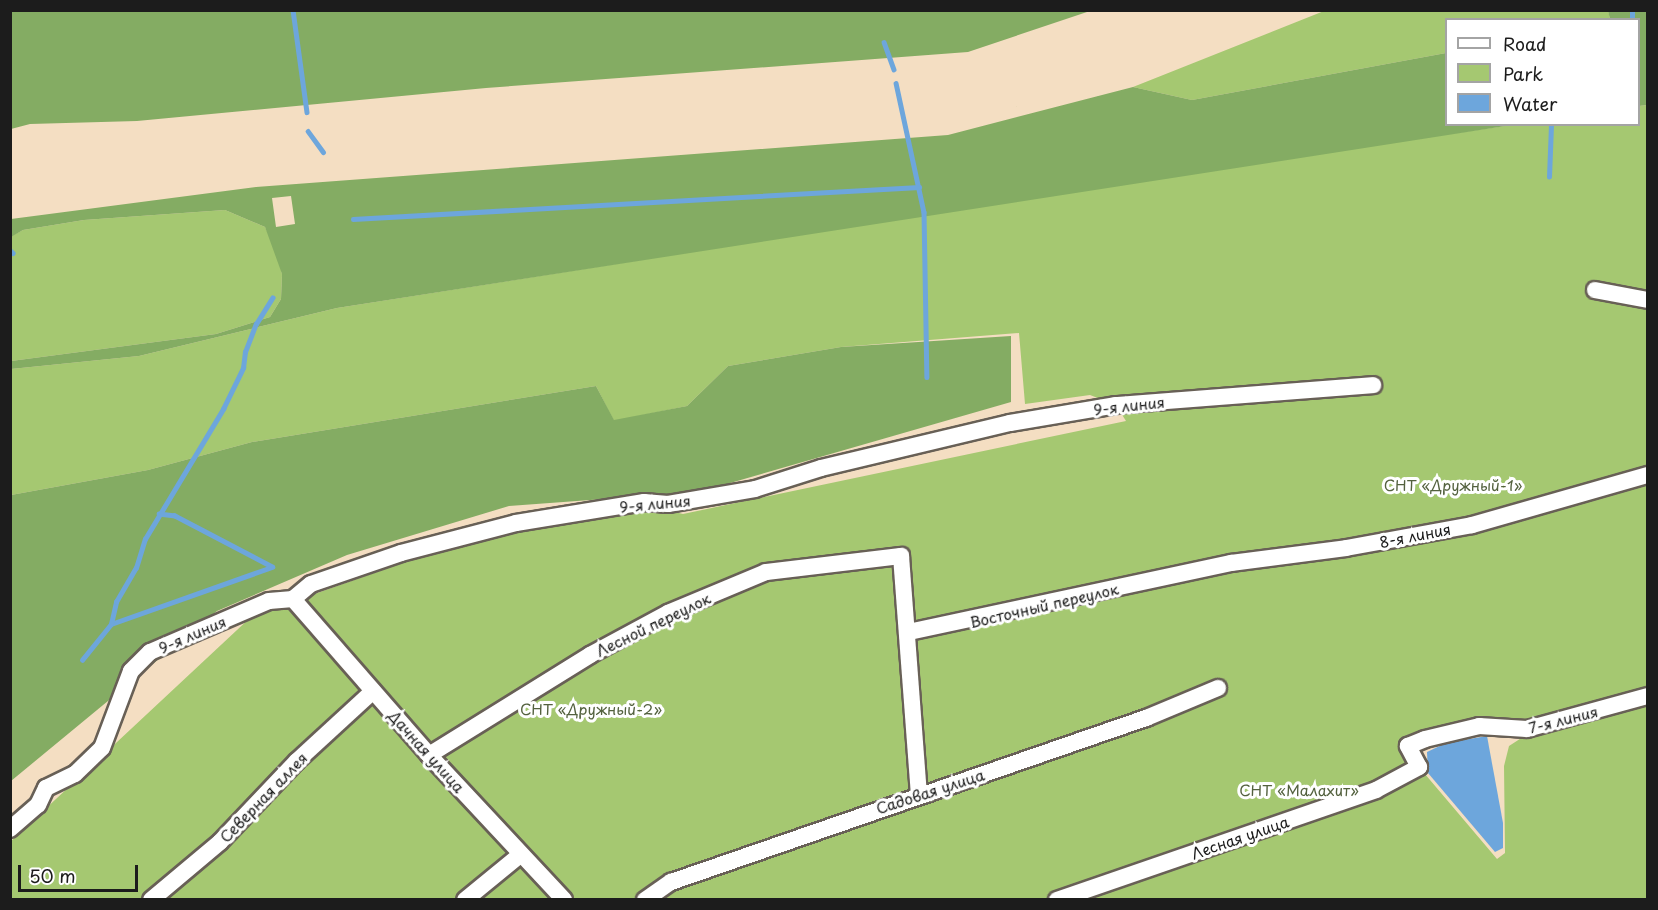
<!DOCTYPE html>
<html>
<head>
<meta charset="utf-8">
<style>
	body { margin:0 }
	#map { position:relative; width:1658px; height:910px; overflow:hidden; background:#f4dec2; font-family:"Playpen Sans",sans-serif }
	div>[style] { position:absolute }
	.green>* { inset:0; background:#a5c871 }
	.forest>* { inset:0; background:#84ac63 }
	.water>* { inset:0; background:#6da6dc }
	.stream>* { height:4.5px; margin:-2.25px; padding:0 2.25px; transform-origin:2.25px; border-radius:2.25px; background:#6da6dc }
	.roads { filter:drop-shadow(2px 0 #686056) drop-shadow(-2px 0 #686056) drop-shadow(0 2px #686056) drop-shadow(0 -2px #686056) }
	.minor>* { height:16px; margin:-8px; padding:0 8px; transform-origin:8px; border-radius:8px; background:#fff }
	span { translate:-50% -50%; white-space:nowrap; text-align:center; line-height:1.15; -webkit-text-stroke:6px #fff; paint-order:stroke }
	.street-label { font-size:15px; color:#1c1c1c }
	.park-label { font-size:15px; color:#53613e }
	.frame { position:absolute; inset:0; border:12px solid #1c1c1c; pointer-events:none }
	.legend { position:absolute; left:1445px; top:18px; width:195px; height:108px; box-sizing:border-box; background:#fff; border:2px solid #a4a4a4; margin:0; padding:8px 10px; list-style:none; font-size:18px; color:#1c1c1c }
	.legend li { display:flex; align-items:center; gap:12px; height:30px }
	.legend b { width:30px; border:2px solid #a4a4a4 }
	.scale { position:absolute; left:18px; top:865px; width:120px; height:27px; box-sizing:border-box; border:3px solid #1c1c1c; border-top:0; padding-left:8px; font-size:18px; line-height:21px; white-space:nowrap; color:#1c1c1c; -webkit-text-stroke:4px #fff; paint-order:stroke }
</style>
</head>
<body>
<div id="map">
	<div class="green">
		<i style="clip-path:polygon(1608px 10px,1610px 19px,1446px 20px,1446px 53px,1192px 100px,1133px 87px,1324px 11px)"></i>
		<i style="clip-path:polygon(evenodd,1647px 105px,1647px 899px,11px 899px,11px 841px,252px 616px,445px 548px,462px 533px,641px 504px,683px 514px,1126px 421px,1116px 405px,1090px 395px,1025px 404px,1019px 333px,841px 347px,728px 366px,687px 406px,614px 421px,596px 386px,252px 442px,148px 470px,11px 495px,11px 369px,139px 356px,337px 308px,1317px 153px,1512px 125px,1638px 124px,1639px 106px,1647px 105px,1479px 726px,1529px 733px,1509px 746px,1504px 766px,1505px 853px,1497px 859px,1419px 767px,1408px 746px,1479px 726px)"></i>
		<i style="clip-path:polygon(225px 210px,265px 227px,277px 251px,282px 274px,281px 299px,270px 317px,216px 334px,11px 361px,10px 237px,23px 230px,84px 220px)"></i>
	</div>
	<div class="forest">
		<i style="clip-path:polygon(11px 10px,1090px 10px,1090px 11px,968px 52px,486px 88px,137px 121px,30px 124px,11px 129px)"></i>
		<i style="clip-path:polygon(1608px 11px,1647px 11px,1647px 105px,1639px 106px,1638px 20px,1610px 19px)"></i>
		<i style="clip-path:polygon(evenodd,1446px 53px,1446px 124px,1512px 125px,337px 308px,139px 356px,11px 369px,11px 361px,216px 334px,270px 317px,281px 299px,282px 274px,265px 227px,225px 210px,84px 220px,23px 230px,11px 237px,11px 219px,256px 187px,948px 135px,1133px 87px,1192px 100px,1446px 53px,291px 196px,295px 224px,276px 227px,272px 198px,291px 196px)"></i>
		<i style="clip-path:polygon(1011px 336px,1011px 402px,699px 492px,509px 506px,347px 555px,217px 611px,11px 781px,11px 495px,148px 470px,252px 442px,596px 386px,614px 420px,687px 406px,728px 366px,841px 347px)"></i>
	</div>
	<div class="water">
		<i style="clip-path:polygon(1487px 736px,1503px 823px,1503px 848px,1495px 852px,1428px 773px,1427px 752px,1446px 743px)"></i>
	</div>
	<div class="stream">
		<i style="left:293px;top:10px;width:103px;rotate:82.2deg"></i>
		<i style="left:1632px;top:20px;width:10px;rotate:-90deg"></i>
		<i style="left:884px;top:42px;width:29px;rotate:70deg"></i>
		<i style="left:896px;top:83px;width:132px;rotate:77.8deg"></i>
		<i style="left:924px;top:212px;width:165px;rotate:89deg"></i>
		<i style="left:308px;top:131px;width:26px;rotate:54deg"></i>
		<i style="left:1549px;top:177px;width:53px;rotate:-87.8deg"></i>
		<i style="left:353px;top:219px;width:567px;rotate:-3.24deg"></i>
		<i style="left:10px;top:250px;width:4px;rotate:45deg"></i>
		<i style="left:111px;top:624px;width:171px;rotate:-19.5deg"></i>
		<i style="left:272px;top:567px;width:110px;rotate:-152.3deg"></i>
		<i style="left:175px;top:516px;width:16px;rotate:-173deg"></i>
		<i style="left:82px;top:660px;width:46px;rotate:-51.1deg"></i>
		<i style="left:111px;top:624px;width:23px;rotate:-77deg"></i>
		<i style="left:116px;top:602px;width:39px;rotate:-60deg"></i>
		<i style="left:136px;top:568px;width:30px;rotate:-73deg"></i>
		<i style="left:145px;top:539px;width:152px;rotate:-59deg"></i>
		<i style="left:223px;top:409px;width:46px;rotate:-64deg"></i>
		<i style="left:243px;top:368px;width:16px;rotate:-83deg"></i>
		<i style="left:245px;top:352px;width:30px;rotate:-69deg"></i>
		<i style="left:256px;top:324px;width:31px;rotate:-58deg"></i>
	</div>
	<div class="roads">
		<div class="minor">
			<i style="left:1595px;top:290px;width:54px;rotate:10.7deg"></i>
			<i style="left:293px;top:599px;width:207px;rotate:48.9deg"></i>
			<i style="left:429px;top:755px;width:198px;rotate:47deg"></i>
			<i style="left:909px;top:632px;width:329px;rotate:-12.1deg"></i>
			<i style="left:1231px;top:563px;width:116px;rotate:-7.4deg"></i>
			<i style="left:1346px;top:548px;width:128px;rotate:-10.3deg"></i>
			<i style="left:1472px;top:525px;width:183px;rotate:-15.9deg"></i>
			<i style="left:429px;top:755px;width:190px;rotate:-31.8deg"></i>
			<i style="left:590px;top:655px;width:89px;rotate:-28.3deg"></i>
			<i style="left:668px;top:613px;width:106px;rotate:-22.7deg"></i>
			<i style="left:766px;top:572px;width:136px;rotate:-6.8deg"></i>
			<i style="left:901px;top:556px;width:239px;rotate:85.7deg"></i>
			<i style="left:10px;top:829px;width:37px;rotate:-41deg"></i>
			<i style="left:38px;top:805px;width:19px;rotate:-65deg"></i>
			<i style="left:46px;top:788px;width:32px;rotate:-26deg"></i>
			<i style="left:75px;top:774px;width:37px;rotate:-44deg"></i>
			<i style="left:102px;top:748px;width:82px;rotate:-69.4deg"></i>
			<i style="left:131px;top:671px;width:27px;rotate:-45deg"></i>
			<i style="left:150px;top:652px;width:129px;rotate:-23.2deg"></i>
			<i style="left:269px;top:601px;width:24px;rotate:-5deg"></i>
			<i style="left:293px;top:599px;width:23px;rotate:-40deg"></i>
			<i style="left:311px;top:584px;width:95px;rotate:-19deg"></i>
			<i style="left:401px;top:553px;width:119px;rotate:-14.6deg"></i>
			<i style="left:516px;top:523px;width:130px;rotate:-9.3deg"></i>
			<i style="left:644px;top:502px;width:24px;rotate:5deg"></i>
			<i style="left:668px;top:504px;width:88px;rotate:-9.8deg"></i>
			<i style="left:755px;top:489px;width:69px;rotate:-17.7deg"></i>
			<i style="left:821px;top:468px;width:194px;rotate:-13.4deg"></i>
			<i style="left:1010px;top:423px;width:108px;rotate:-9.6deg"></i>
			<i style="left:1116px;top:405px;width:258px;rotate:-4.4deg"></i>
			<i style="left:151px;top:900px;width:90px;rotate:-40deg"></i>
			<i style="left:220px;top:842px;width:112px;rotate:-46.5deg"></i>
			<i style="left:297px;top:761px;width:103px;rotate:-42.6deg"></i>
			<i style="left:465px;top:900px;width:71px;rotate:-39.3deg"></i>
			<i style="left:645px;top:900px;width:32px;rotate:-35deg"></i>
			<i style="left:671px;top:882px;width:503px;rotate:-19.05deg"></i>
			<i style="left:1146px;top:718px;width:78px;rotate:-22.6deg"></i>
			<i style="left:1057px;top:900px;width:337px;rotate:-19deg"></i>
			<i style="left:1376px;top:790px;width:49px;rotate:-28.1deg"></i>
			<i style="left:1419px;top:767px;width:24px;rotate:-118deg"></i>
			<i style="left:1408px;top:746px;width:18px;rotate:-22deg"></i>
			<i style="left:1425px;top:739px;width:56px;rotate:-13.5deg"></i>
			<i style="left:1479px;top:726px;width:48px;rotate:3.6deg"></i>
			<i style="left:1527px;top:729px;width:125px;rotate:-15.3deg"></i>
		</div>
	</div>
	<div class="street-label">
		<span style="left:1129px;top:405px;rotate:-6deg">9-я линия</span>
		<span style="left:655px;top:503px;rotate:-5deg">9-я линия</span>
		<span style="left:1415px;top:535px;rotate:-11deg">8-я линия</span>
		<span style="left:1044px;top:605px;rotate:-13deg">Восточный переулок</span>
		<span style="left:653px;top:624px;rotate:-26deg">Лесной переулок</span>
		<span style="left:192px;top:634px;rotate:-23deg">9-я линия</span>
		<span style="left:1563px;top:719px;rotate:-14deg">7-я линия</span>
		<span style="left:427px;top:751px;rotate:48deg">Дачная улица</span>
		<span style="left:930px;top:791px;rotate:-18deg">Садовая улица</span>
		<span style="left:263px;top:797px;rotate:-46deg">Северная аллея</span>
		<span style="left:1240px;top:837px;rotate:-19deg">Лесная улица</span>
	</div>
	<div class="park-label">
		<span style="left:1453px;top:485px">СНТ «Дружный-1»</span>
		<span style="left:591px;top:709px">СНТ «Дружный-2»</span>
		<span style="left:1299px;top:790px">СНТ «Малахит»</span>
	</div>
	<div class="frame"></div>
	<ul class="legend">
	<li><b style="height:8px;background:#fff"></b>Road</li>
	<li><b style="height:16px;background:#a5c871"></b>Park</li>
	<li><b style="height:16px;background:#6da6dc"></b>Water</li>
	</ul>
	<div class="scale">50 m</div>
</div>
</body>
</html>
